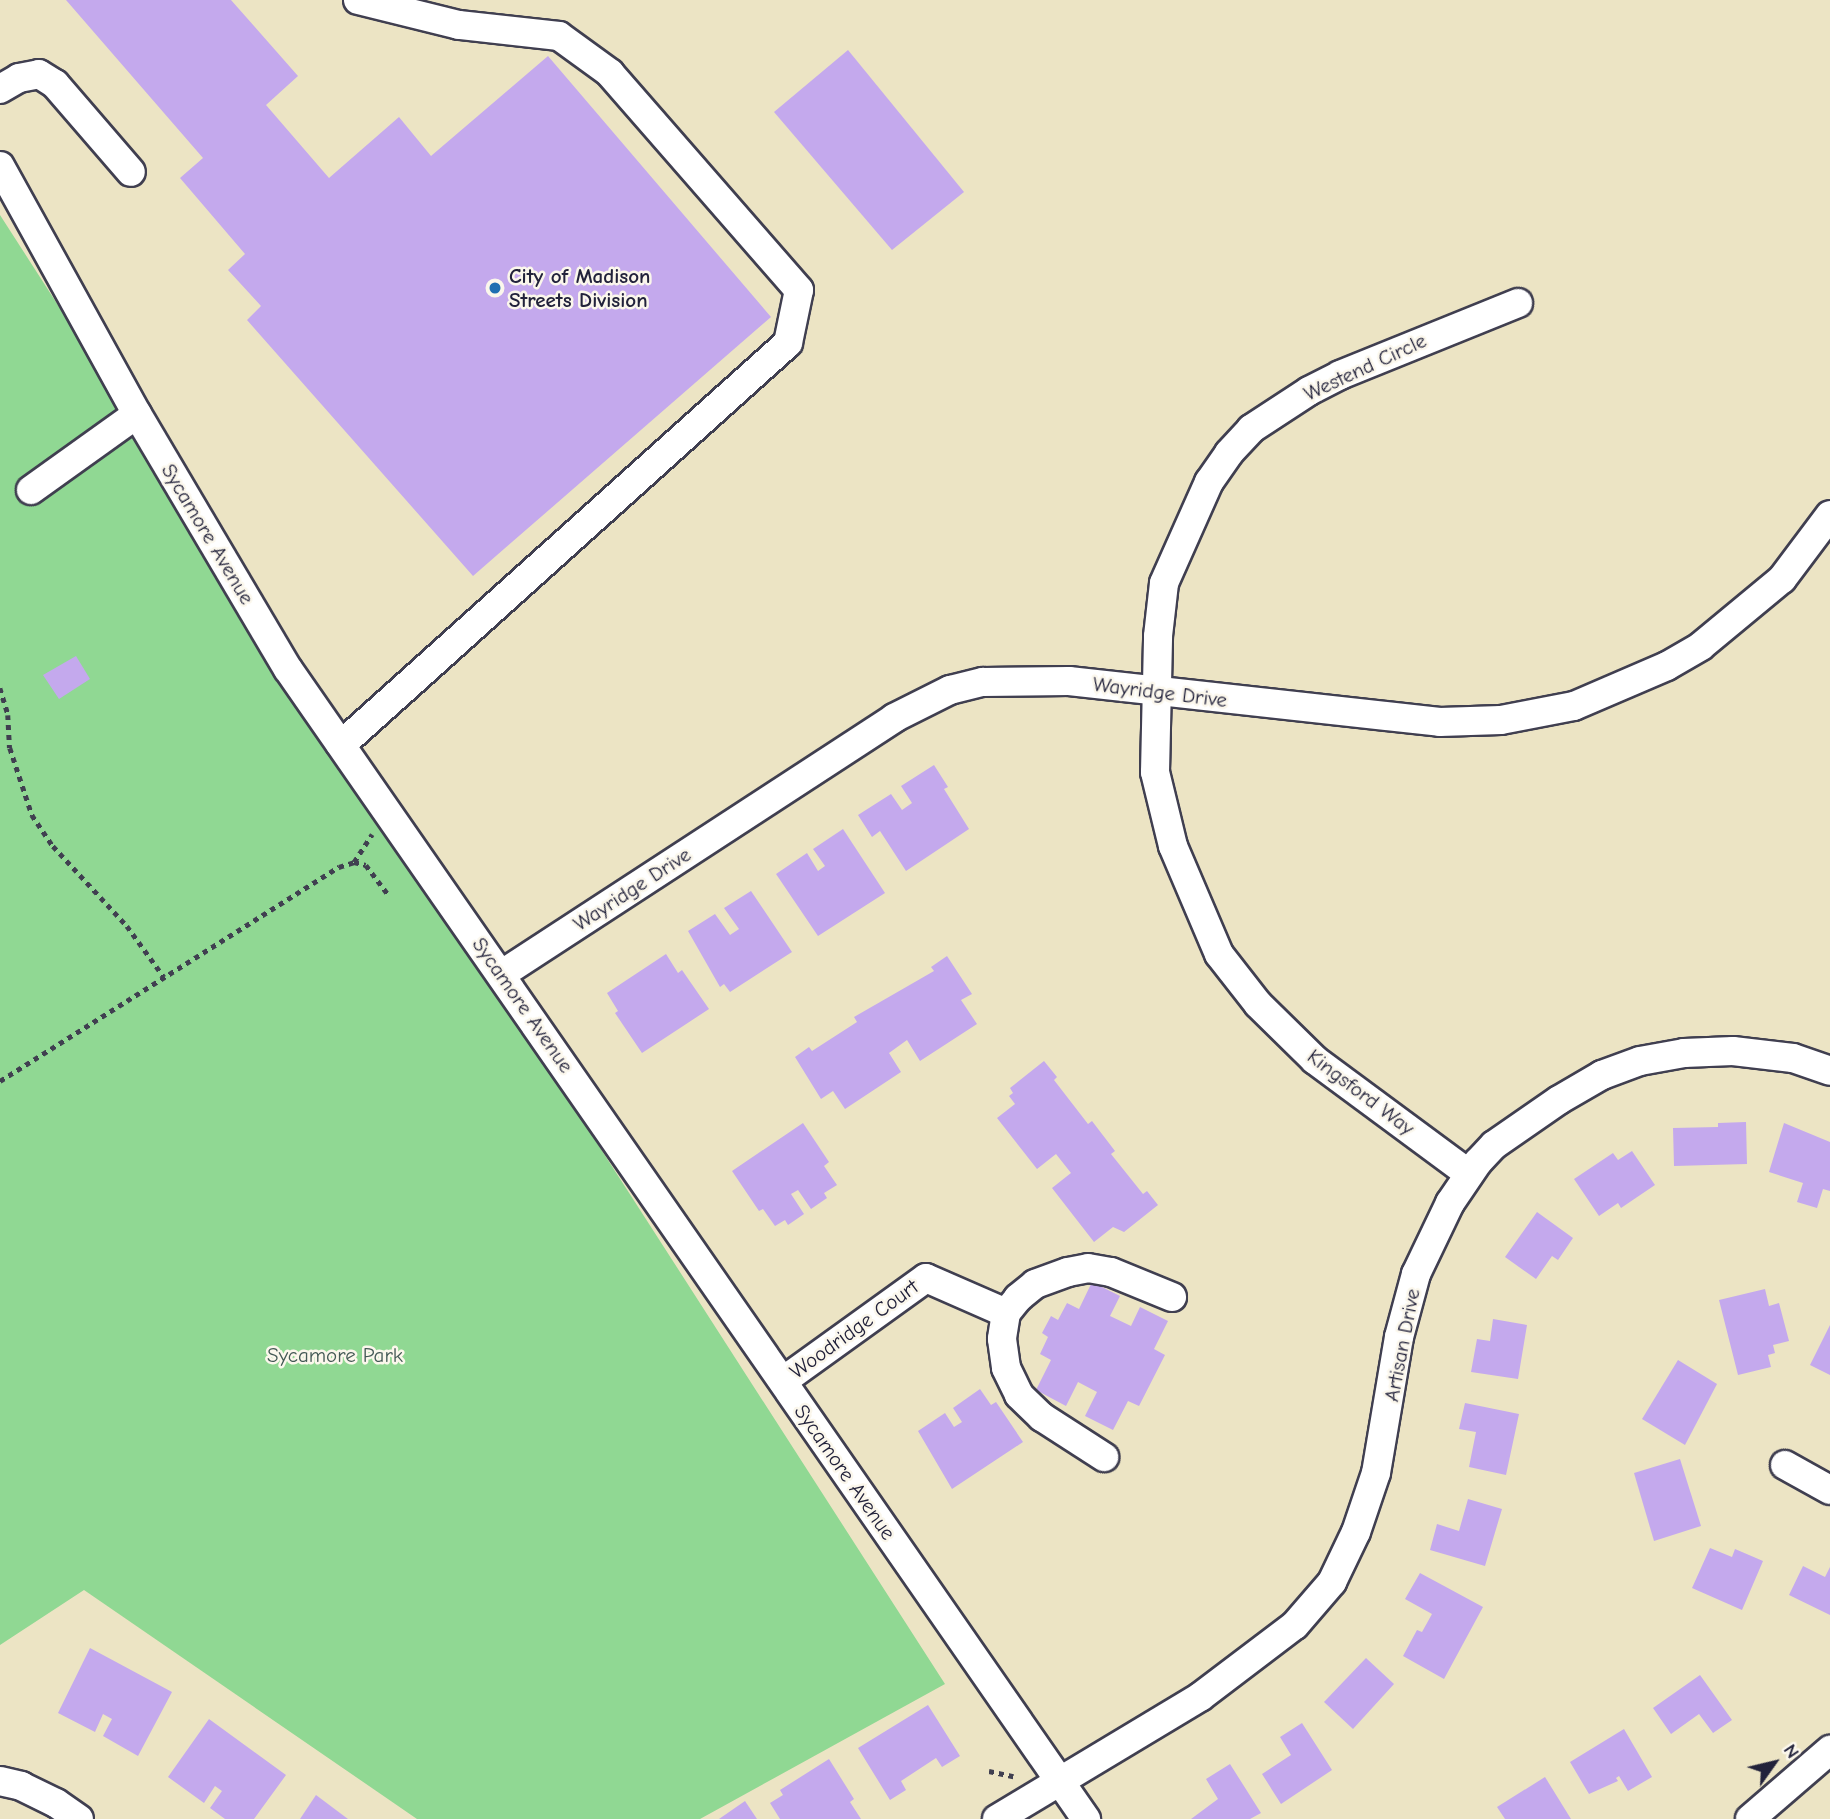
<!DOCTYPE html>
<html>
<head>
<meta charset="utf-8">
<style>
	body { margin:0 }
	#map { position:relative; width:1830px; height:1819px; overflow:hidden; background:#ece4c4; font-family:"Comic Neue",sans-serif }
	div>[style] { position:absolute }
	.green>* { inset:0; background:#90d893 }
	.building>* { inset:0; background:#c4a9ed }
	.path>* { height:4.5px; margin-top:-2.25px; transform-origin:0; background:repeating-linear-gradient(90deg,#403f50 0 5px,transparent 0 10px) }
	.roads { filter:drop-shadow(2px 0 #403f50) drop-shadow(-2px 0 #403f50) drop-shadow(0 2px #403f50) drop-shadow(0 -2px #403f50) }
	.minor>* { height:28px; margin:-14px; padding:0 14px; transform-origin:14px; border-radius:14px; background:#fff }
	.dots>* { width:19px; height:19px; translate:-50% -50%; box-sizing:border-box; border:4px solid #fbf7ec; border-radius:50% }
	span { translate:-50% -50%; white-space:nowrap; text-align:center; line-height:1.15; -webkit-text-stroke:5px #fbf7ec; paint-order:stroke }
	.poi-label { font-size:21px; color:#22223b; font-weight:700 }
	.left { translate:0 -50%; text-align:left }
	.street-label { font-size:21px; color:#22223b }
	.park-label { font-size:21px; color:#435955 }
	.north { position:absolute; left:1739px; top:1728px; width:70px; height:70px; -webkit-text-stroke:5px #fbf7ec; paint-order:stroke; rotate:56deg; font-size:19px; font-weight:700; line-height:28px; text-align:center; color:#22223b }
	.north::after { content:''; display:block; margin:auto; width:24px; height:32px; background:#22223b; clip-path:polygon(50% 0,100% 100%,50% 72%,0 100%) }
</style>
</head>
<body>
<div id="map">
	<div class="green">
		<i style="clip-path:polygon(0 215px,945px 1684px,700px 1819px,417px 1819px,84px 1590px,0 1645px)"></i>
	</div>
	<div class="building">
		<i style="clip-path:polygon(66px 0,231px 0,298px 76px,266px 105px,329px 178px,399px 117px,431px 156px,548px 56px,771px 317px,473px 576px,247px 320px,261px 306px,228px 270px,245px 254px,180px 178px,203px 158px)"></i>
		<i style="clip-path:polygon(848px 50px,964px 192px,892px 250px,774px 112px)"></i>
		<i style="clip-path:polygon(76px 656px,90px 679px,59px 699px,43px 675px)"></i>
		<i style="clip-path:polygon(934px 765px,948px 787px,944px 789px,969px 829px,906px 871px,880px 831px,872px 837px,858px 815px,891px 794px,902px 810px,912px 803px,901px 786px)"></i>
		<i style="clip-path:polygon(843px 829px,885px 893px,818px 936px,776px 874px,807px 853px,818px 871px,825px 866px,813px 849px)"></i>
		<i style="clip-path:polygon(751px 891px,792px 952px,730px 992px,724px 984px,720px 987px,688px 931px,715px 914px,730px 935px,739px 929px,724px 908px)"></i>
		<i style="clip-path:polygon(666px 954px,678px 973px,682px 970px,709px 1009px,642px 1053px,615px 1013px,618px 1011px,607px 993px)"></i>
		<i style="clip-path:polygon(947px 956px,972px 994px,961px 1000px,977px 1024px,920px 1061px,907px 1040px,889px 1053px,901px 1072px,845px 1109px,833px 1091px,821px 1099px,795px 1057px,809px 1047px,812px 1051px,857px 1022px,854px 1017px,934px 971px,931px 967px)"></i>
		<i style="clip-path:polygon(1044px 1061px,1057px 1077px,1054px 1080px,1088px 1124px,1092px 1121px,1115px 1151px,1111px 1154px,1143px 1194px,1147px 1191px,1158px 1205px,1124px 1232px,1113px 1227px,1094px 1242px,1052px 1188px,1071px 1173px,1056px 1154px,1037px 1169px,997px 1118px,1015px 1104px,1009px 1096px,1013px 1093px,1010px 1088px)"></i>
		<i style="clip-path:polygon(1746px 1122px,1747px 1164px,1674px 1166px,1673px 1128px,1718px 1127px,1718px 1123px)"></i>
		<i style="clip-path:polygon(803px 1123px,829px 1162px,824px 1166px,837px 1185px,824px 1193px,827px 1198px,811px 1209px,798px 1190px,791px 1194px,804px 1214px,788px 1225px,785px 1220px,775px 1226px,763px 1209px,759px 1211px,732px 1171px)"></i>
		<i style="clip-path:polygon(1784px 1123px,1830px 1142px,1830px 1191px,1823px 1189px,1817px 1208px,1797px 1202px,1803px 1183px,1769px 1172px)"></i>
		<i style="clip-path:polygon(1632px 1151px,1655px 1185px,1621px 1208px,1618px 1203px,1599px 1216px,1574px 1179px,1613px 1153px,1618px 1160px)"></i>
		<i style="clip-path:polygon(1537px 1212px,1573px 1238px,1558px 1260px,1552px 1256px,1536px 1279px,1505px 1257px)"></i>
		<i style="clip-path:polygon(1092px 1282px,1120px 1296px,1110px 1316px,1131px 1326px,1140px 1307px,1168px 1321px,1154px 1349px,1165px 1355px,1139px 1406px,1128px 1401px,1113px 1430px,1085px 1416px,1097px 1392px,1078px 1382px,1066px 1406px,1036px 1390px,1051px 1360px,1040px 1354px,1048px 1337px,1042px 1333px,1051px 1316px,1058px 1320px,1067px 1303px,1079px 1309px)"></i>
		<i style="clip-path:polygon(1765px 1289px,1769px 1306px,1779px 1303px,1789px 1341px,1773px 1345px,1775px 1353px,1768px 1355px,1771px 1367px,1738px 1375px,1719px 1300px)"></i>
		<i style="clip-path:polygon(1493px 1319px,1527px 1325px,1518px 1379px,1471px 1372px,1477px 1339px,1490px 1341px)"></i>
		<i style="clip-path:polygon(1830px 1325px,1830px 1375px,1810px 1365px)"></i>
		<i style="clip-path:polygon(1678px 1360px,1717px 1384px,1685px 1445px,1642px 1419px)"></i>
		<i style="clip-path:polygon(980px 1389px,991px 1405px,996px 1402px,1023px 1442px,952px 1489px,918px 1431px,945px 1413px,954px 1427px,962px 1422px,953px 1408px)"></i>
		<i style="clip-path:polygon(1465px 1403px,1519px 1414px,1506px 1475px,1469px 1467px,1476px 1432px,1459px 1429px)"></i>
		<i style="clip-path:polygon(1680px 1459px,1701px 1526px,1654px 1541px,1634px 1473px)"></i>
		<i style="clip-path:polygon(1468px 1499px,1502px 1509px,1485px 1566px,1430px 1550px,1437px 1524px,1459px 1531px)"></i>
		<i style="clip-path:polygon(1710px 1548px,1732px 1557px,1735px 1549px,1763px 1561px,1742px 1610px,1692px 1588px)"></i>
		<i style="clip-path:polygon(1803px 1566px,1825px 1577px,1830px 1567px,1830px 1615px,1789px 1595px)"></i>
		<i style="clip-path:polygon(1420px 1573px,1483px 1607px,1444px 1679px,1403px 1656px,1417px 1630px,1422px 1632px,1432px 1614px,1405px 1599px)"></i>
		<i style="clip-path:polygon(90px 1648px,172px 1692px,138px 1756px,103px 1736px,112px 1719px,103px 1714px,95px 1732px,58px 1713px)"></i>
		<i style="clip-path:polygon(1366px 1658px,1394px 1684px,1353px 1729px,1324px 1702px)"></i>
		<i style="clip-path:polygon(1700px 1675px,1732px 1720px,1713px 1733px,1699px 1714px,1671px 1734px,1653px 1708px)"></i>
		<i style="clip-path:polygon(928px 1705px,960px 1756px,942px 1767px,936px 1758px,901px 1781px,906px 1790px,890px 1800px,858px 1748px)"></i>
		<i style="clip-path:polygon(209px 1719px,286px 1775px,254px 1819px,225px 1819px,210px 1808px,222px 1791px,215px 1786px,204px 1803px,168px 1777px)"></i>
		<i style="clip-path:polygon(1302px 1723px,1332px 1770px,1281px 1804px,1262px 1774px,1291px 1755px,1280px 1737px)"></i>
		<i style="clip-path:polygon(1624px 1729px,1652px 1777px,1628px 1791px,1619px 1776px,1616px 1778px,1618px 1781px,1589px 1794px,1570px 1762px)"></i>
		<i style="clip-path:polygon(829px 1759px,854px 1799px,850px 1802px,861px 1819px,780px 1819px,770px 1803px,783px 1795px,780px 1790px)"></i>
		<i style="clip-path:polygon(1230px 1764px,1261px 1813px,1250px 1819px,1191px 1819px,1218px 1799px,1206px 1779px)"></i>
		<i style="clip-path:polygon(1545px 1777px,1571px 1819px,1505px 1819px,1497px 1807px)"></i>
		<i style="clip-path:polygon(316px 1795px,348px 1819px,300px 1819px)"></i>
		<i style="clip-path:polygon(745px 1801px,757px 1819px,719px 1819px)"></i>
	</div>
	<div class="path">
		<i style="left:0;top:688px;width:28px;rotate:73deg"></i>
		<i style="left:8px;top:715px;width:33px;rotate:87deg"></i>
		<i style="left:10px;top:748px;width:71px;rotate:71.8deg"></i>
		<i style="left:32px;top:815px;width:37px;rotate:56deg"></i>
		<i style="left:53px;top:846px;width:109px;rotate:47.2deg"></i>
		<i style="left:127px;top:926px;width:63px;rotate:54deg"></i>
		<i style="left:354px;top:862px;width:33px;rotate:-57deg"></i>
		<i style="left:0;top:1081px;width:401px;rotate:-32.3deg"></i>
		<i style="left:339px;top:867px;width:16px;rotate:-18deg"></i>
		<i style="left:354px;top:862px;width:12px;rotate:14deg"></i>
		<i style="left:366px;top:865px;width:38px;rotate:53deg"></i>
		<i style="left:989px;top:1771px;width:25px;rotate:12deg"></i>
	</div>
	<div class="roads">
		<div class="minor">
			<i style="left:0;top:89px;width:22px;rotate:-30deg"></i>
			<i style="left:19px;top:78px;width:20px;rotate:-11deg"></i>
			<i style="left:39px;top:74px;width:19px;rotate:32deg"></i>
			<i style="left:55px;top:84px;width:116px;rotate:49.2deg"></i>
			<i style="left:0;top:166px;width:283px;rotate:61.1deg"></i>
			<i style="left:137px;top:414px;width:296px;rotate:59.4deg"></i>
			<i style="left:288px;top:669px;width:1400px;rotate:55.24deg"></i>
			<i style="left:31px;top:490px;width:130px;rotate:-35.6deg"></i>
			<i style="left:341px;top:745px;width:601px;rotate:-41.97deg"></i>
			<i style="left:788px;top:343px;width:54px;rotate:-78.3deg"></i>
			<i style="left:799px;top:290px;width:288px;rotate:-131.1deg"></i>
			<i style="left:610px;top:73px;width:63px;rotate:-144deg"></i>
			<i style="left:559px;top:36px;width:101px;rotate:-173.7deg"></i>
			<i style="left:459px;top:25px;width:104px;rotate:-166.1deg"></i>
			<i style="left:502px;top:974px;width:468px;rotate:-33.1deg"></i>
			<i style="left:894px;top:718px;width:63px;rotate:-26.6deg"></i>
			<i style="left:950px;top:690px;width:34px;rotate:-14deg"></i>
			<i style="left:983px;top:682px;width:86px;rotate:-0.7deg"></i>
			<i style="left:1069px;top:681px;width:373px;rotate:6.3deg"></i>
			<i style="left:1440px;top:722px;width:61px;rotate:-1.9deg"></i>
			<i style="left:1501px;top:720px;width:74px;rotate:-10.9deg"></i>
			<i style="left:1574px;top:706px;width:101px;rotate:-23.3deg"></i>
			<i style="left:1667px;top:666px;width:39px;rotate:-30deg"></i>
			<i style="left:1701px;top:646px;width:105px;rotate:-39.6deg"></i>
			<i style="left:1782px;top:579px;width:80px;rotate:-53.1deg"></i>
			<i style="left:1469px;top:1174px;width:192px;rotate:-143.5deg"></i>
			<i style="left:1315px;top:1060px;width:80px;rotate:-135.5deg"></i>
			<i style="left:1258px;top:1004px;width:63px;rotate:-128deg"></i>
			<i style="left:1219px;top:954px;width:117px;rotate:-113.1deg"></i>
			<i style="left:1173px;top:846px;width:76px;rotate:-103.7deg"></i>
			<i style="left:1155px;top:772px;width:136px;rotate:-88.7deg"></i>
			<i style="left:1158px;top:636px;width:53px;rotate:-83.5deg"></i>
			<i style="left:1164px;top:583px;width:111px;rotate:-66deg"></i>
			<i style="left:1209px;top:482px;width:35px;rotate:-55deg"></i>
			<i style="left:1229px;top:453px;width:33px;rotate:-47deg"></i>
			<i style="left:1251px;top:429px;width:69px;rotate:-33.2deg"></i>
			<i style="left:1309px;top:391px;width:35px;rotate:-27deg"></i>
			<i style="left:1340px;top:375px;width:192px;rotate:-22deg"></i>
			<i style="left:1006px;top:1313px;width:26px;rotate:99deg"></i>
			<i style="left:1002px;top:1339px;width:29px;rotate:82deg"></i>
			<i style="left:1006px;top:1368px;width:30px;rotate:64deg"></i>
			<i style="left:1019px;top:1395px;width:32px;rotate:44deg"></i>
			<i style="left:1042px;top:1417px;width:74px;rotate:32.8deg"></i>
			<i style="left:783px;top:1381px;width:176px;rotate:-35.8deg"></i>
			<i style="left:926px;top:1278px;width:87px;rotate:23.6deg"></i>
			<i style="left:1006px;top:1313px;width:19px;rotate:-51deg"></i>
			<i style="left:1018px;top:1298px;width:22px;rotate:-39deg"></i>
			<i style="left:1035px;top:1284px;width:35px;rotate:-20deg"></i>
			<i style="left:1068px;top:1272px;width:20px;rotate:-11deg"></i>
			<i style="left:1088px;top:1268px;width:23px;rotate:10deg"></i>
			<i style="left:1111px;top:1272px;width:66px;rotate:22.3deg"></i>
			<i style="left:1785px;top:1465px;width:51px;rotate:29.1deg"></i>
			<i style="left:0;top:1781px;width:22px;rotate:13deg"></i>
			<i style="left:21px;top:1786px;width:39px;rotate:26deg"></i>
			<i style="left:56px;top:1803px;width:28px;rotate:35deg"></i>
			<i style="left:997px;top:1819px;width:237px;rotate:-31deg"></i>
			<i style="left:1200px;top:1697px;width:119px;rotate:-37.2deg"></i>
			<i style="left:1295px;top:1625px;width:57px;rotate:-49.3deg"></i>
			<i style="left:1332px;top:1582px;width:55px;rotate:-64.4deg"></i>
			<i style="left:1356px;top:1532px;width:62px;rotate:-71.3deg"></i>
			<i style="left:1376px;top:1473px;width:138px;rotate:-80.4deg"></i>
			<i style="left:1399px;top:1337px;width:65px;rotate:-74.9deg"></i>
			<i style="left:1416px;top:1274px;width:79px;rotate:-64.4deg"></i>
			<i style="left:1450px;top:1203px;width:50px;rotate:-55.7deg"></i>
			<i style="left:1478px;top:1162px;width:23px;rotate:-47deg"></i>
			<i style="left:1494px;top:1145px;width:79px;rotate:-34.7deg"></i>
			<i style="left:1559px;top:1100px;width:50px;rotate:-30.2deg"></i>
			<i style="left:1602px;top:1075px;width:40px;rotate:-20.2deg"></i>
			<i style="left:1640px;top:1061px;width:45px;rotate:-10.3deg"></i>
			<i style="left:1684px;top:1053px;width:49px;rotate:-2.3deg"></i>
			<i style="left:1733px;top:1051px;width:60px;rotate:6.7deg"></i>
			<i style="left:1793px;top:1058px;width:39px;rotate:19deg"></i>
			<i style="left:1750px;top:1819px;width:106px;rotate:-40.8deg"></i>
		</div>
	</div>
	<div class="dots">
		<i style="left:495px;top:288px;background:#1f6fb2"></i>
	</div>
	<div class="poi-label">
		<span class="left" style="left:509px;top:288px">City of Madison<br>Streets Division</span>
	</div>
	<div class="street-label">
		<span style="left:1365px;top:367px;rotate:-25deg">Westend Circle</span>
		<span style="left:208px;top:534px;rotate:59deg">Sycamore Avenue</span>
		<span style="left:1160px;top:692px;rotate:7deg">Wayridge Drive</span>
		<span style="left:632px;top:889px;rotate:-33deg">Wayridge Drive</span>
		<span style="left:523px;top:1005px;rotate:55deg">Sycamore Avenue</span>
		<span style="left:1361px;top:1092px;rotate:37deg">Kingsford Way</span>
		<span style="left:854px;top:1329px;rotate:-36deg">Woodridge Court</span>
		<span style="left:1402px;top:1345px;rotate:-79deg">Artisan Drive</span>
		<span style="left:845px;top:1472px;rotate:55deg">Sycamore Avenue</span>
	</div>
	<div class="park-label">
		<span style="left:335px;top:1355px">Sycamore Park</span>
	</div>
	<div class="north">N</div>
</div>
</body>
</html>
